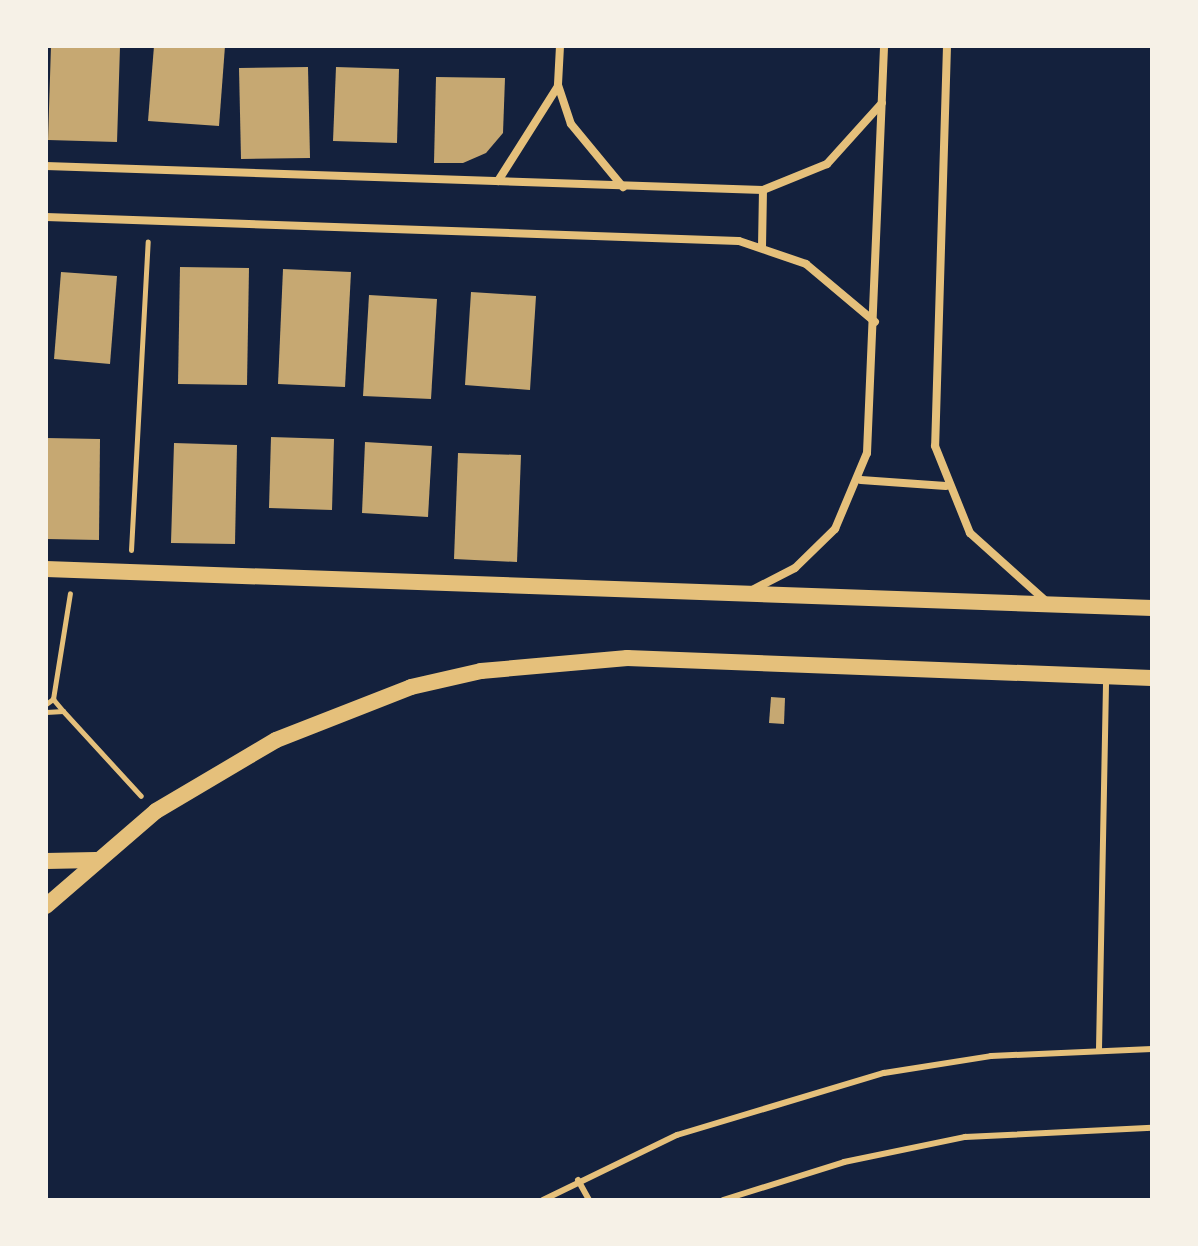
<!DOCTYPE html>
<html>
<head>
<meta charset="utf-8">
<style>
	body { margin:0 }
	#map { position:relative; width:1198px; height:1246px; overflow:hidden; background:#14213d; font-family:"IBM Plex Serif",serif }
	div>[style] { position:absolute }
	.building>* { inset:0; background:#c6a872 }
	.path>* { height:5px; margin:-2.5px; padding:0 2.5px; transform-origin:2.5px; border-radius:2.5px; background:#e5c07b }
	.service>* { height:6px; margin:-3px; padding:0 3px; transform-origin:3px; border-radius:3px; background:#e5c07b }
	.minor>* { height:8px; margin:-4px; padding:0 4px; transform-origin:4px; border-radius:4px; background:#e5c07b }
	.secondary>* { height:16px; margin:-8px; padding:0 8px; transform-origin:8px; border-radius:8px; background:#e5c07b }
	span { translate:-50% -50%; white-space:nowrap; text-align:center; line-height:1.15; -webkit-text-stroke:8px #f6f1e7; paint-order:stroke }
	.frame { position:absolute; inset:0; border:48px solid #f6f1e7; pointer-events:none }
</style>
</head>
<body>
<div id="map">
	<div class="building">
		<i style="clip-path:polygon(51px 46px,120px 47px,117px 142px,48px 140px)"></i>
		<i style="clip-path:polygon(154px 46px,225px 46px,219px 126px,148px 121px)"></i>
		<i style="clip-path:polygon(308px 67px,310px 158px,241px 159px,239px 68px)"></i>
		<i style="clip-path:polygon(336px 67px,399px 69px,397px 143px,333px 141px)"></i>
		<i style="clip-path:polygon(436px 77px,505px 78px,503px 133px,486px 153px,463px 163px,434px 163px)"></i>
		<i style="clip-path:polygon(180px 267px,249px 268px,247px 385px,178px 384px)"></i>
		<i style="clip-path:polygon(283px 269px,351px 272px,345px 387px,278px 384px)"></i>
		<i style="clip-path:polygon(61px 272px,117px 276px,110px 364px,54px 359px)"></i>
		<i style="clip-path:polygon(471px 292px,536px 296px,530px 390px,465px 385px)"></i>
		<i style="clip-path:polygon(369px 295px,437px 299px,431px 399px,363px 396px)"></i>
		<i style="clip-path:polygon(271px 437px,334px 439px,332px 510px,269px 508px)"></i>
		<i style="clip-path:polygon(46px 438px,100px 439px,99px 540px,46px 539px)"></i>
		<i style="clip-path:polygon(365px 442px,432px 446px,428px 517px,362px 513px)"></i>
		<i style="clip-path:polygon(174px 443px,237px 445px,235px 544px,171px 543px)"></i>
		<i style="clip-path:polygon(458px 453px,521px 455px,517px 562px,454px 559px)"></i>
		<i style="clip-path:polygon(771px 697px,785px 698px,784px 724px,769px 723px)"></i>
	</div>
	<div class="path">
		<i style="left:131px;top:550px;width:309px;rotate:-86.9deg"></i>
		<i style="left:53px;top:699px;width:107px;rotate:-80.9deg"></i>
		<i style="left:46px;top:704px;width:9px;rotate:-36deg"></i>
		<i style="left:63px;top:711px;width:115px;rotate:47.5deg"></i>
		<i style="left:46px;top:712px;width:17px;rotate:-3deg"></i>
		<i style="left:63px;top:711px;width:16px;rotate:-130deg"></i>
	</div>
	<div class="service">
		<i style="left:1099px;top:1049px;width:369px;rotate:-88.9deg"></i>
		<i style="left:578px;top:1180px;width:23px;rotate:61deg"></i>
		<i style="left:543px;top:1200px;width:149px;rotate:-25.9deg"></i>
		<i style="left:677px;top:1135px;width:216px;rotate:-16.7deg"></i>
		<i style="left:884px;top:1073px;width:108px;rotate:-9deg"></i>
		<i style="left:991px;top:1056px;width:161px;rotate:-2.5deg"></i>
		<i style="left:723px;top:1200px;width:127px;rotate:-17.4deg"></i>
		<i style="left:844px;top:1162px;width:124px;rotate:-11.7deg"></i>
		<i style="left:965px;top:1137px;width:187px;rotate:-2.8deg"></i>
	</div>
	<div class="minor">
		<i style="left:560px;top:46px;width:39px;rotate:93deg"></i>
		<i style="left:558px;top:85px;width:41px;rotate:71.6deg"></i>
		<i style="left:571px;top:124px;width:82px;rotate:50.5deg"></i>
		<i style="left:947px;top:46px;width:400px;rotate:91.7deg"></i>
		<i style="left:935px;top:446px;width:94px;rotate:68.1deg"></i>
		<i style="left:970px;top:533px;width:103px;rotate:41.9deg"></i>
		<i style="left:46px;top:166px;width:717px;rotate:1.92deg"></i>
		<i style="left:763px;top:190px;width:69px;rotate:-22.1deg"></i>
		<i style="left:827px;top:164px;width:82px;rotate:-48deg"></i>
		<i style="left:498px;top:181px;width:112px;rotate:-57.7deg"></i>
		<i style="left:46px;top:217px;width:693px;rotate:1.98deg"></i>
		<i style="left:739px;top:241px;width:71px;rotate:18.9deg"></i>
		<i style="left:806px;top:264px;width:90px;rotate:40deg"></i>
		<i style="left:762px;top:247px;width:57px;rotate:-89deg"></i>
		<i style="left:861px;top:480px;width:85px;rotate:4deg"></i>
		<i style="left:752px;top:590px;width:48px;rotate:-27.1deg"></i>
		<i style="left:795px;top:568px;width:56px;rotate:-44.3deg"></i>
		<i style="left:835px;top:529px;width:82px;rotate:-67.2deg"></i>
		<i style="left:867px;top:453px;width:407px;rotate:-87.6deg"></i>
	</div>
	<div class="secondary">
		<i style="left:46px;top:569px;width:1107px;rotate:2.02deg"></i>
		<i style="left:46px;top:861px;width:50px;rotate:-1.1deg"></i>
		<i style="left:46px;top:906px;width:145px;rotate:-40.8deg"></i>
		<i style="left:156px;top:811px;width:139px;rotate:-30.6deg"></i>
		<i style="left:276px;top:740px;width:145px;rotate:-21.4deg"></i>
		<i style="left:411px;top:687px;width:72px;rotate:-12.9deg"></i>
		<i style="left:481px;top:671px;width:147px;rotate:-5.1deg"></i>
		<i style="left:627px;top:658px;width:525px;rotate:2.18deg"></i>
	</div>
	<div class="frame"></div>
</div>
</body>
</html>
